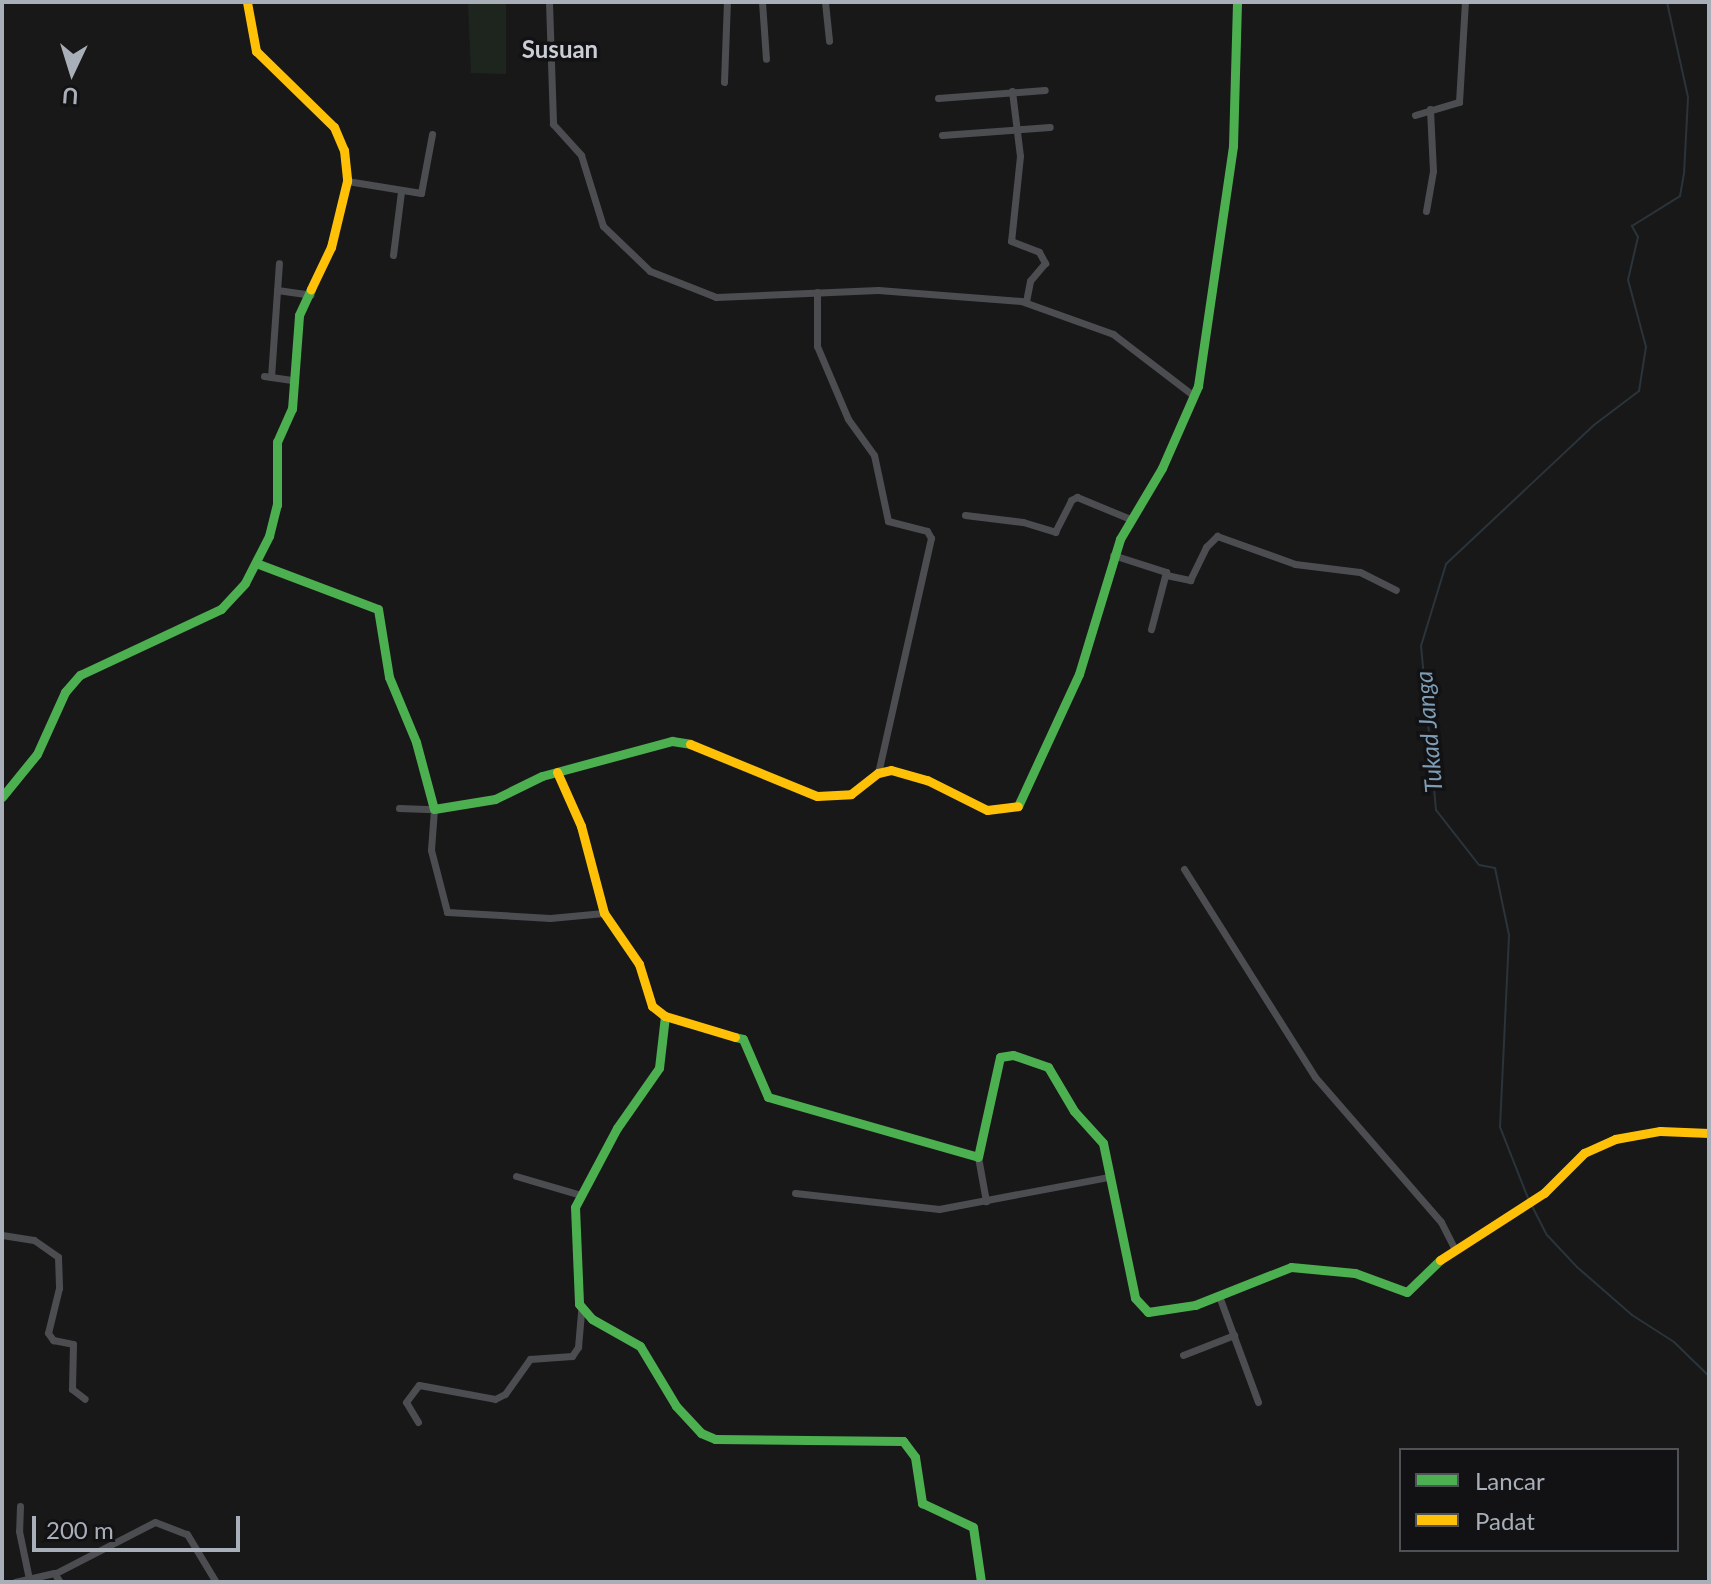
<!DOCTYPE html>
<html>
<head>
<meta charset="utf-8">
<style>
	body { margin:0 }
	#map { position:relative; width:1711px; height:1584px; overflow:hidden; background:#181818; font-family:Lato,sans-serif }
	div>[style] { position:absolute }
	.green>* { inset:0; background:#1e251e }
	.stream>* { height:2px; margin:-1px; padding:0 1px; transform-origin:1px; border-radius:1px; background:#2a343a }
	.street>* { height:7px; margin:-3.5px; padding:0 3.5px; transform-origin:3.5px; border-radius:3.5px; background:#4c4d51 }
	.fast>* { height:9px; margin:-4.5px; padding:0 4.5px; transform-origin:4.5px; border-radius:4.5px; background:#4caf50 }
	.slow>* { height:9px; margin:-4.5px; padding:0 4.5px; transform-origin:4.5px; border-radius:4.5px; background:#ffc107 }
	span { translate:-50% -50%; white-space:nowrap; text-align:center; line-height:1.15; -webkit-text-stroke:7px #121214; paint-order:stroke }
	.neighbourhood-label { font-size:24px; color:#cacdd5; font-weight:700 }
	.water-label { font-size:24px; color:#7f9eb5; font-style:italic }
	.frame { position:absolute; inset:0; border:4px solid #a9afb9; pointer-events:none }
	.legend { position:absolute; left:1399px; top:1448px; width:280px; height:104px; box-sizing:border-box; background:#121214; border:2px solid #4e5156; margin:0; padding:10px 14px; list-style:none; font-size:24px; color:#a9afb9 }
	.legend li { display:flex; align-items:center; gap:16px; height:40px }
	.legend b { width:40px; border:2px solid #4e5156 }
	.north { position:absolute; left:32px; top:32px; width:80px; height:80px; -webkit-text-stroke:6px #121214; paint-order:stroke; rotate:184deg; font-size:22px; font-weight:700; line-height:32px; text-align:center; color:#a9afb9 }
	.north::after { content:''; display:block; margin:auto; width:28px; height:36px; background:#a9afb9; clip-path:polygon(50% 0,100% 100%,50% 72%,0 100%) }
	.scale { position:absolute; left:32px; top:1516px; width:208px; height:36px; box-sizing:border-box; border:4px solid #a9afb9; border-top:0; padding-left:10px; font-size:24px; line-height:28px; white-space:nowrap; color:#a9afb9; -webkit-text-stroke:6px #121214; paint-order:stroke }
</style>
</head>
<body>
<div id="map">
	<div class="green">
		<i style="clip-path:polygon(468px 2px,506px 2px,506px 74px,471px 73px)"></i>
	</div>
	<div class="stream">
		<i style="left:1528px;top:1198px;width:76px;rotate:-111.5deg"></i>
		<i style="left:1500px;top:1127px;width:192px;rotate:-87.3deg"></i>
		<i style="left:1509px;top:935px;width:68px;rotate:-101.8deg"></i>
		<i style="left:1495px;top:868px;width:16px;rotate:-169deg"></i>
		<i style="left:1479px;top:865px;width:70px;rotate:-128deg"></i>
		<i style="left:1436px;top:810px;width:165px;rotate:-95.2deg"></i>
		<i style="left:1421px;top:646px;width:86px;rotate:-73deg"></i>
		<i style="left:1446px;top:564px;width:203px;rotate:-43.2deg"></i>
		<i style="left:1594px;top:425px;width:56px;rotate:-37.1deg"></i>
		<i style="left:1639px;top:391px;width:45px;rotate:-81deg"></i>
		<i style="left:1646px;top:347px;width:69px;rotate:-105deg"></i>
		<i style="left:1628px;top:280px;width:44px;rotate:-76.9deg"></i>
		<i style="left:1638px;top:237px;width:13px;rotate:-119deg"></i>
		<i style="left:1632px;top:226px;width:57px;rotate:-32deg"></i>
		<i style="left:1680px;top:196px;width:22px;rotate:-80deg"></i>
		<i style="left:1684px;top:174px;width:77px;rotate:-87deg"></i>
		<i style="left:1688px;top:97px;width:97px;rotate:-102.5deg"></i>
		<i style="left:1531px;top:1204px;width:35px;rotate:63deg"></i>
		<i style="left:1547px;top:1235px;width:44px;rotate:46.8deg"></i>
		<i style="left:1577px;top:1267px;width:73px;rotate:41.1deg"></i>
		<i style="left:1632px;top:1315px;width:50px;rotate:32.7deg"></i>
		<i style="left:1674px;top:1342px;width:49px;rotate:44.2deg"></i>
	</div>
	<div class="street">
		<i style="left:549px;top:2px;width:122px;rotate:88.1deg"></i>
		<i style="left:553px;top:124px;width:42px;rotate:47.9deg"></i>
		<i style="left:581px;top:155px;width:74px;rotate:72.8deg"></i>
		<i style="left:603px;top:226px;width:65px;rotate:43.8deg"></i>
		<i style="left:650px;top:271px;width:71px;rotate:21.5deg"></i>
		<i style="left:716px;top:297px;width:162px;rotate:-2.5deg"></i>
		<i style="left:878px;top:290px;width:143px;rotate:4.4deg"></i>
		<i style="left:1021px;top:301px;width:98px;rotate:19.7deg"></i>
		<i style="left:1113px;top:334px;width:102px;rotate:37.4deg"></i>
		<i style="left:762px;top:2px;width:57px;rotate:86deg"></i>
		<i style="left:825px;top:2px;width:39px;rotate:84deg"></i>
		<i style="left:724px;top:82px;width:80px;rotate:-87.9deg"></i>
		<i style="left:1012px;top:91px;width:65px;rotate:83deg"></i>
		<i style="left:1020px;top:156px;width:85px;rotate:96deg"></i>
		<i style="left:1011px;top:241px;width:30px;rotate:21deg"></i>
		<i style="left:1039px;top:252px;width:13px;rotate:61deg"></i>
		<i style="left:1045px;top:263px;width:23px;rotate:130deg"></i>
		<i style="left:1030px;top:281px;width:21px;rotate:101deg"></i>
		<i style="left:938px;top:98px;width:107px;rotate:-4.3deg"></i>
		<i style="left:1415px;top:115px;width:46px;rotate:-16.5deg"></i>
		<i style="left:1459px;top:102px;width:100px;rotate:-86.6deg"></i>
		<i style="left:942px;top:135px;width:108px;rotate:-4.2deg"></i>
		<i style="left:347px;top:181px;width:75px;rotate:9.2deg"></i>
		<i style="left:421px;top:193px;width:60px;rotate:-79.4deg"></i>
		<i style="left:1426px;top:211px;width:41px;rotate:-80.1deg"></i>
		<i style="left:1433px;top:171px;width:62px;rotate:-92.8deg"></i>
		<i style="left:393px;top:255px;width:64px;rotate:-82.8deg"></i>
		<i style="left:277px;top:290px;width:34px;rotate:8deg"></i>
		<i style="left:817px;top:292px;width:54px;rotate:90deg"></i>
		<i style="left:817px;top:346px;width:79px;rotate:67deg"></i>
		<i style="left:848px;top:419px;width:44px;rotate:54.2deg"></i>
		<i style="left:874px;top:455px;width:67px;rotate:78deg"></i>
		<i style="left:888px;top:521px;width:40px;rotate:14.4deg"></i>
		<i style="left:927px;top:531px;width:8px;rotate:60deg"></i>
		<i style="left:931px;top:538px;width:241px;rotate:102.7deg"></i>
		<i style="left:264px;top:376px;width:30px;rotate:8deg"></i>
		<i style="left:271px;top:377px;width:114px;rotate:-86deg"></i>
		<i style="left:965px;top:515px;width:58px;rotate:6.9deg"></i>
		<i style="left:1023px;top:522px;width:34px;rotate:17deg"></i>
		<i style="left:1055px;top:532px;width:36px;rotate:-63deg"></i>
		<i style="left:1071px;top:500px;width:7px;rotate:-27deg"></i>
		<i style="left:1077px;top:497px;width:57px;rotate:22.5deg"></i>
		<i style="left:1113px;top:555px;width:56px;rotate:17.8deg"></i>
		<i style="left:1166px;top:572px;width:59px;rotate:104.7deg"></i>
		<i style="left:1166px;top:575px;width:25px;rotate:12deg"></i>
		<i style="left:1190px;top:580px;width:37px;rotate:-64deg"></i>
		<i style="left:1206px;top:547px;width:16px;rotate:-45deg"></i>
		<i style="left:1217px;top:536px;width:83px;rotate:19.7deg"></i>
		<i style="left:1295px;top:564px;width:65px;rotate:7deg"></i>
		<i style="left:1360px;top:572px;width:40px;rotate:26.6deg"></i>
		<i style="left:399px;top:808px;width:35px;rotate:2deg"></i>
		<i style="left:434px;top:809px;width:41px;rotate:94.2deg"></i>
		<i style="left:431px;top:850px;width:64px;rotate:75.5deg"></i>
		<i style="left:447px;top:912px;width:103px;rotate:3.3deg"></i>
		<i style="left:550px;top:918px;width:54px;rotate:-5.3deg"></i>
		<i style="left:1184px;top:869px;width:246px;rotate:57.8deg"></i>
		<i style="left:1315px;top:1077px;width:192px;rotate:49deg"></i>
		<i style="left:1441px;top:1222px;width:30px;rotate:63deg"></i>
		<i style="left:978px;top:1157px;width:45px;rotate:79.7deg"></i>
		<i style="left:516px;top:1176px;width:68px;rotate:16.3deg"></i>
		<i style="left:795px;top:1193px;width:145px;rotate:6.3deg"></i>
		<i style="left:939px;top:1209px;width:173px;rotate:-10.7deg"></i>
		<i style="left:2px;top:1235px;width:32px;rotate:9deg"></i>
		<i style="left:34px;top:1240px;width:29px;rotate:35deg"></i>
		<i style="left:58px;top:1257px;width:31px;rotate:88deg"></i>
		<i style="left:59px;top:1288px;width:46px;rotate:103.7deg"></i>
		<i style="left:48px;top:1333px;width:9px;rotate:54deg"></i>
		<i style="left:53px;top:1340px;width:20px;rotate:11deg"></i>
		<i style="left:73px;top:1344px;width:45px;rotate:91.3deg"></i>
		<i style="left:72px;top:1389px;width:16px;rotate:38deg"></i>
		<i style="left:1219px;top:1296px;width:113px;rotate:69.8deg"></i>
		<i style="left:1183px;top:1355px;width:55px;rotate:-21.4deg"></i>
		<i style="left:418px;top:1422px;width:23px;rotate:-121deg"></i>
		<i style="left:406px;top:1402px;width:21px;rotate:-53deg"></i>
		<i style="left:419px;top:1385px;width:77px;rotate:10.4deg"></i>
		<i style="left:495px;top:1399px;width:11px;rotate:-27deg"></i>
		<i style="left:505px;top:1394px;width:43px;rotate:-54.5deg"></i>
		<i style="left:530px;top:1359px;width:42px;rotate:-4.1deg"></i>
		<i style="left:572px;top:1356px;width:11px;rotate:-56deg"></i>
		<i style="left:578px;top:1347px;width:38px;rotate:-85deg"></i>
		<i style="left:20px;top:1506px;width:25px;rotate:92deg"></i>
		<i style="left:19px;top:1531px;width:49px;rotate:78.2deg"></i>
		<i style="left:56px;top:1573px;width:111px;rotate:-27.3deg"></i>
		<i style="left:155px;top:1522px;width:34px;rotate:21deg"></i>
		<i style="left:187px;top:1534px;width:56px;rotate:58.9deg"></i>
		<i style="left:15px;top:1582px;width:40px;rotate:-13deg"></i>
		<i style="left:54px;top:1573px;width:11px;rotate:56deg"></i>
	</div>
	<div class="fast">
		<i style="left:256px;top:563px;width:130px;rotate:20.7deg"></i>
		<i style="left:378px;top:609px;width:69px;rotate:80.8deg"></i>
		<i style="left:389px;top:677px;width:70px;rotate:67.4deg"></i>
		<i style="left:416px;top:742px;width:69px;rotate:75deg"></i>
		<i style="left:434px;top:809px;width:62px;rotate:-9.3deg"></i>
		<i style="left:495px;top:799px;width:52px;rotate:-26.1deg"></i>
		<i style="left:542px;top:776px;width:135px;rotate:-15.1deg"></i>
		<i style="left:672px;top:741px;width:18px;rotate:9deg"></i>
		<i style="left:2px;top:797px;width:55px;rotate:-50.9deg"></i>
		<i style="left:37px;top:754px;width:68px;rotate:-65.7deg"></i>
		<i style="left:65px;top:692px;width:23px;rotate:-49deg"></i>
		<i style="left:80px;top:675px;width:156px;rotate:-25.1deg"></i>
		<i style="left:221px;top:609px;width:35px;rotate:-47deg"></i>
		<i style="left:245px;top:583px;width:53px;rotate:-62.9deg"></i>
		<i style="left:269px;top:536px;width:32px;rotate:-76deg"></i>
		<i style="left:277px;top:505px;width:63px;rotate:-90deg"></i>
		<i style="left:277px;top:442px;width:36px;rotate:-66deg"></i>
		<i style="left:292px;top:409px;width:94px;rotate:-85.7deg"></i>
		<i style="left:299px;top:315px;width:29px;rotate:-65deg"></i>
		<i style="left:1018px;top:806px;width:145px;rotate:-65.2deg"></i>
		<i style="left:1079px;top:674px;width:141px;rotate:-73.1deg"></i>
		<i style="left:1120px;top:539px;width:82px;rotate:-59.4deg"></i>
		<i style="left:1162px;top:468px;width:90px;rotate:-66.3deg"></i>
		<i style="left:1198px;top:386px;width:243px;rotate:-81.7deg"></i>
		<i style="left:1233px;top:146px;width:144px;rotate:-88.4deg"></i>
		<i style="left:665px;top:1016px;width:52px;rotate:96.6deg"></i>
		<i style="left:659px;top:1068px;width:73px;rotate:125deg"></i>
		<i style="left:617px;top:1128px;width:89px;rotate:118deg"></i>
		<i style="left:575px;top:1207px;width:97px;rotate:87.6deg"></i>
		<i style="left:579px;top:1304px;width:20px;rotate:49deg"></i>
		<i style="left:592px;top:1319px;width:55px;rotate:29.4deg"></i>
		<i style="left:640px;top:1346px;width:70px;rotate:59deg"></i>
		<i style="left:676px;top:1406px;width:37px;rotate:47deg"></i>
		<i style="left:701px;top:1433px;width:15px;rotate:23deg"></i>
		<i style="left:715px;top:1439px;width:188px;rotate:0.6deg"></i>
		<i style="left:903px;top:1441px;width:20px;rotate:53deg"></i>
		<i style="left:915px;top:1457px;width:47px;rotate:81.3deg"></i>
		<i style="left:922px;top:1503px;width:56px;rotate:25.2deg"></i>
		<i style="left:973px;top:1527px;width:56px;rotate:81.7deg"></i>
		<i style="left:735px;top:1037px;width:8px;rotate:14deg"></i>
		<i style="left:743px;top:1039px;width:63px;rotate:66.7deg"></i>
		<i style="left:768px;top:1097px;width:218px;rotate:15.9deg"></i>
		<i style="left:978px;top:1157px;width:102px;rotate:-77.6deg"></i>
		<i style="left:1000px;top:1057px;width:13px;rotate:-9deg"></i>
		<i style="left:1013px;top:1055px;width:37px;rotate:19deg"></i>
		<i style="left:1048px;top:1067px;width:51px;rotate:59.4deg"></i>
		<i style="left:1074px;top:1111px;width:43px;rotate:47.8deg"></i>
		<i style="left:1103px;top:1143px;width:158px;rotate:78.3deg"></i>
		<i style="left:1135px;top:1298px;width:19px;rotate:47deg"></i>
		<i style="left:1148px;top:1312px;width:48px;rotate:-8.5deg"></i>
		<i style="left:1195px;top:1305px;width:103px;rotate:-21.6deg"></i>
		<i style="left:1291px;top:1267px;width:64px;rotate:5.4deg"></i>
		<i style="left:1355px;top:1273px;width:55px;rotate:20.1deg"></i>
		<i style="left:1407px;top:1292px;width:46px;rotate:-44.1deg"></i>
	</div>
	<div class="slow">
		<i style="left:247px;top:2px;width:50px;rotate:79.6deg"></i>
		<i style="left:256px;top:51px;width:109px;rotate:44.3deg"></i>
		<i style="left:334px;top:127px;width:25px;rotate:67deg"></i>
		<i style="left:344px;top:150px;width:31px;rotate:84deg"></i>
		<i style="left:347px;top:181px;width:68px;rotate:103.6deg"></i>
		<i style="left:331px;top:247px;width:47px;rotate:115.5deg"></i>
		<i style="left:690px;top:744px;width:137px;rotate:22.3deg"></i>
		<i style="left:817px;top:796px;width:34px;rotate:-3deg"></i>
		<i style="left:851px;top:794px;width:34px;rotate:-38deg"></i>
		<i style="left:878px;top:773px;width:13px;rotate:-13deg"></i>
		<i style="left:891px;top:770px;width:37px;rotate:16deg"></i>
		<i style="left:927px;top:780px;width:67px;rotate:26.6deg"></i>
		<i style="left:987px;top:810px;width:31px;rotate:-7deg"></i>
		<i style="left:557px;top:772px;width:59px;rotate:66deg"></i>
		<i style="left:581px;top:826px;width:90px;rotate:75.2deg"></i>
		<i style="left:604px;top:913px;width:62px;rotate:55.5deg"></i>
		<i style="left:639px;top:964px;width:44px;rotate:72.8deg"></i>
		<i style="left:652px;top:1006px;width:16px;rotate:38deg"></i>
		<i style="left:665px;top:1016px;width:73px;rotate:16.7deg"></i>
		<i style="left:1440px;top:1260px;width:124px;rotate:-32.8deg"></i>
		<i style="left:1544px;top:1193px;width:57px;rotate:-45deg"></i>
		<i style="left:1584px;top:1153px;width:34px;rotate:-24deg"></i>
		<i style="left:1615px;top:1139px;width:46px;rotate:-10.1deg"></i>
		<i style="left:1660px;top:1131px;width:49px;rotate:2.3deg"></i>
	</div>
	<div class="neighbourhood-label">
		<span style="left:560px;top:49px">Susuan</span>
	</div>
	<div class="water-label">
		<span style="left:1428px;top:732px;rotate:-95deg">Tukad Janga</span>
	</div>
	<div class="frame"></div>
	<ul class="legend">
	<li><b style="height:10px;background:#4caf50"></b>Lancar</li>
	<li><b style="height:10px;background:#ffc107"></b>Padat</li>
	</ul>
	<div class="north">U</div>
	<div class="scale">200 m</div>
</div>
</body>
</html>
